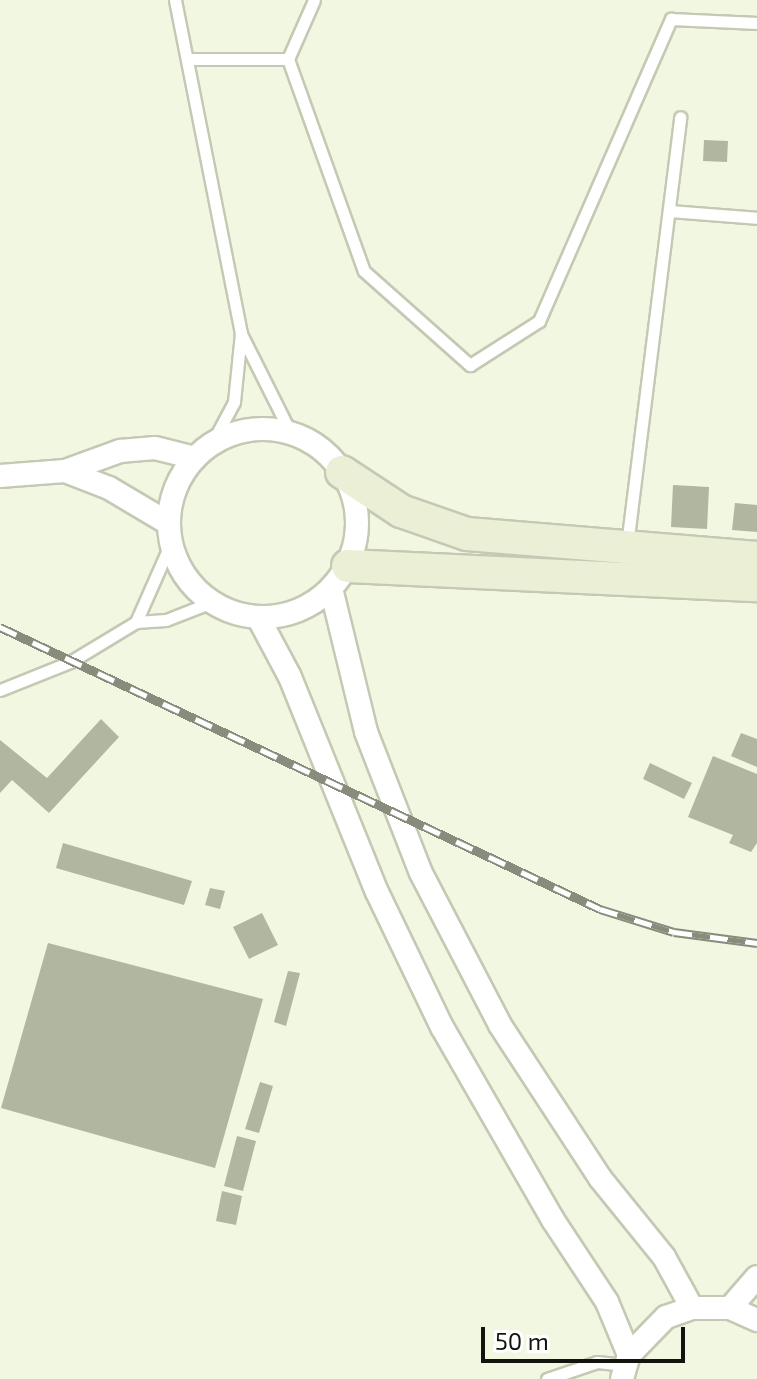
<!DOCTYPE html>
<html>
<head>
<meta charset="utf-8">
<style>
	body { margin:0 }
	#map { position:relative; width:757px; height:1379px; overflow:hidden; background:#f1f7e1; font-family:"Exo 2",sans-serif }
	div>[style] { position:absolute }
	.building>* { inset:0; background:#b1b6a1 }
	.roads { filter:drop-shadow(2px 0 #c4c9b4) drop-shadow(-2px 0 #c4c9b4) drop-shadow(0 2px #c4c9b4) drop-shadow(0 -2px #c4c9b4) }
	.service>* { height:11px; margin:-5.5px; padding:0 5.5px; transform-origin:5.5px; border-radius:5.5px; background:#fff }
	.minor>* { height:22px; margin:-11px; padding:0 11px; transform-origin:11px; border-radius:11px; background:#fff }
	.minor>.ring { margin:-11px; padding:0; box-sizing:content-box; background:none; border:22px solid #fff; border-radius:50% }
	.secondary>* { height:32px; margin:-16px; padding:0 16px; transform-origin:16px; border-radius:16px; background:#eaefd6 }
	.rail>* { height:9px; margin-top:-4.5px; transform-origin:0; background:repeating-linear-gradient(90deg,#fff 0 18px,#888c7d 0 36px); box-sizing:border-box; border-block:2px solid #888c7d }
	span { translate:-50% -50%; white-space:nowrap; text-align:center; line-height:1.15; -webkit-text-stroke:6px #fff; paint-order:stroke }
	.scale { position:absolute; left:481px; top:1327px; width:204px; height:36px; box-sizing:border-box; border:4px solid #12140d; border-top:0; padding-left:10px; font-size:24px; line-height:28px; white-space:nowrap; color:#12140d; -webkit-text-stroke:6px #fff; paint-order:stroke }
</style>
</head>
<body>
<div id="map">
	<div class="building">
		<i style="clip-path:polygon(704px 140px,728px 141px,727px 162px,703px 161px)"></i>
		<i style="clip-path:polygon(673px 485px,709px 487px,707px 529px,671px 527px)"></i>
		<i style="clip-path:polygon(735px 503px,757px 505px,757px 532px,732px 530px)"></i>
		<i style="clip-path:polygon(101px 719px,119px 737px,49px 813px,12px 780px,0 793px,0 740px,47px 778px)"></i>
		<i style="clip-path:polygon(741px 733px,757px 739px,757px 767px,731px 756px)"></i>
		<i style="clip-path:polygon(713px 756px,757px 774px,757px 843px,751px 852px,729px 843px,733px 835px,688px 817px)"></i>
		<i style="clip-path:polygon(650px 763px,692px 783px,684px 799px,643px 779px)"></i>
		<i style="clip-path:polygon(63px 843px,192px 881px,184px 905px,56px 868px)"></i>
		<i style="clip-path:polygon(210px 888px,225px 891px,220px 909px,205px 905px)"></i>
		<i style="clip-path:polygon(262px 913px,278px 945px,249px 959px,233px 927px)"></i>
		<i style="clip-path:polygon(48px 943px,263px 999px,215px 1168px,1px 1108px)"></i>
		<i style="clip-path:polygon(288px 971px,300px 973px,286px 1026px,274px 1022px)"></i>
		<i style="clip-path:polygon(260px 1082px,273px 1086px,259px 1133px,245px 1129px)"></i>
		<i style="clip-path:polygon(237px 1136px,256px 1141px,243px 1191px,224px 1186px)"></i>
		<i style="clip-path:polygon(222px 1191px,242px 1196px,236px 1225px,216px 1221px)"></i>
	</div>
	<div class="roads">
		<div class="service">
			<i style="left:175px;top:0;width:339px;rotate:78.8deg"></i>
			<i style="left:241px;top:333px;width:69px;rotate:95.8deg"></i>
			<i style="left:234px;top:402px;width:49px;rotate:118.1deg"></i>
			<i style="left:190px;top:59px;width:98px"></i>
			<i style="left:288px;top:59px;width:225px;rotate:70.3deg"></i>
			<i style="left:364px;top:271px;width:142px;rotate:41.6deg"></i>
			<i style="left:470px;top:365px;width:82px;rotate:-32.5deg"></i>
			<i style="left:539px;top:321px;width:330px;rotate:-66.4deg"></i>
			<i style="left:671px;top:19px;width:86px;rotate:2.7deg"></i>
			<i style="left:288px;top:59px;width:64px;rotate:-66.2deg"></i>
			<i style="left:669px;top:211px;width:88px;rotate:4.5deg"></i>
			<i style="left:241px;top:334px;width:112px;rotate:63.4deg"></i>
			<i style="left:627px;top:545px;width:431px;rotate:-82.9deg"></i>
			<i style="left:136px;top:622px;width:84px;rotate:-66.2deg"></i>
			<i style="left:0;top:690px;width:75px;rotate:-21.8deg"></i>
			<i style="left:70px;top:662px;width:77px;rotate:-31.2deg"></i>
			<i style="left:136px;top:622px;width:30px;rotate:-4deg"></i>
			<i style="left:166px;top:620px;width:49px;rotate:-21.4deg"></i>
			<i style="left:547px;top:1379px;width:53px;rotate:-18.8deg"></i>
			<i style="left:597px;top:1362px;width:28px;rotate:6deg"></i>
		</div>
		<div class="minor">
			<i class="ring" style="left:169px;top:429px;width:166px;height:166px"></i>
			<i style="left:0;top:476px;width:65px;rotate:-4.4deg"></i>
			<i style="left:168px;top:523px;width:69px;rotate:-149.3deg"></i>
			<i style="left:109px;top:488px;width:47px;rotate:-158.9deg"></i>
			<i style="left:65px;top:471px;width:59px;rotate:-20deg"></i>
			<i style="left:120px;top:451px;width:35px;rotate:-5deg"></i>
			<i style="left:155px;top:448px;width:41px;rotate:14deg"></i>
			<i style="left:331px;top:588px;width:148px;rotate:76.3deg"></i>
			<i style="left:366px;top:732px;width:151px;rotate:68.7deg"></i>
			<i style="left:421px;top:873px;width:171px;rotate:62.5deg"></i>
			<i style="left:500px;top:1025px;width:183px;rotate:56.8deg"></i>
			<i style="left:600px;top:1178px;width:102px;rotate:51deg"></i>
			<i style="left:664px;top:1257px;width:58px;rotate:61.2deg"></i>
			<i style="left:258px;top:617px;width:68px;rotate:61.9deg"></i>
			<i style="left:290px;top:677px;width:232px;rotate:68deg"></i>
			<i style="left:377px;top:892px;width:150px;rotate:64.3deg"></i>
			<i style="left:442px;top:1027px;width:223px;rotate:60.1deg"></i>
			<i style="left:553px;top:1220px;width:98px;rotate:56.6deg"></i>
			<i style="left:607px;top:1302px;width:57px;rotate:67.5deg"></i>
			<i style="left:730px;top:1308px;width:41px;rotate:-48.9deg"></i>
			<i style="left:622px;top:1379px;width:25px;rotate:-74deg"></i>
			<i style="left:629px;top:1355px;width:53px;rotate:-45.8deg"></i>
			<i style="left:666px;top:1317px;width:28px;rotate:-19deg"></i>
			<i style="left:692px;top:1308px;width:38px"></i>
			<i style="left:730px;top:1308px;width:30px;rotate:24deg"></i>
		</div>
		<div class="secondary">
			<i style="left:342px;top:472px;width:71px;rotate:33.5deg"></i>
			<i style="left:401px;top:511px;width:70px;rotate:19.2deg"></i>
			<i style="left:467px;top:534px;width:291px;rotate:4.7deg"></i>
			<i style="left:348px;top:566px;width:409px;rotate:2.7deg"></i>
		</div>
	</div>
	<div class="rail">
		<i style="left:0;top:627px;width:663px;rotate:25.17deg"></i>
		<i style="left:600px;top:909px;width:77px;rotate:17.3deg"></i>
		<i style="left:674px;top:932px;width:84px;rotate:7.5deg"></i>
	</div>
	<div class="scale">50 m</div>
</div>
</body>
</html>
